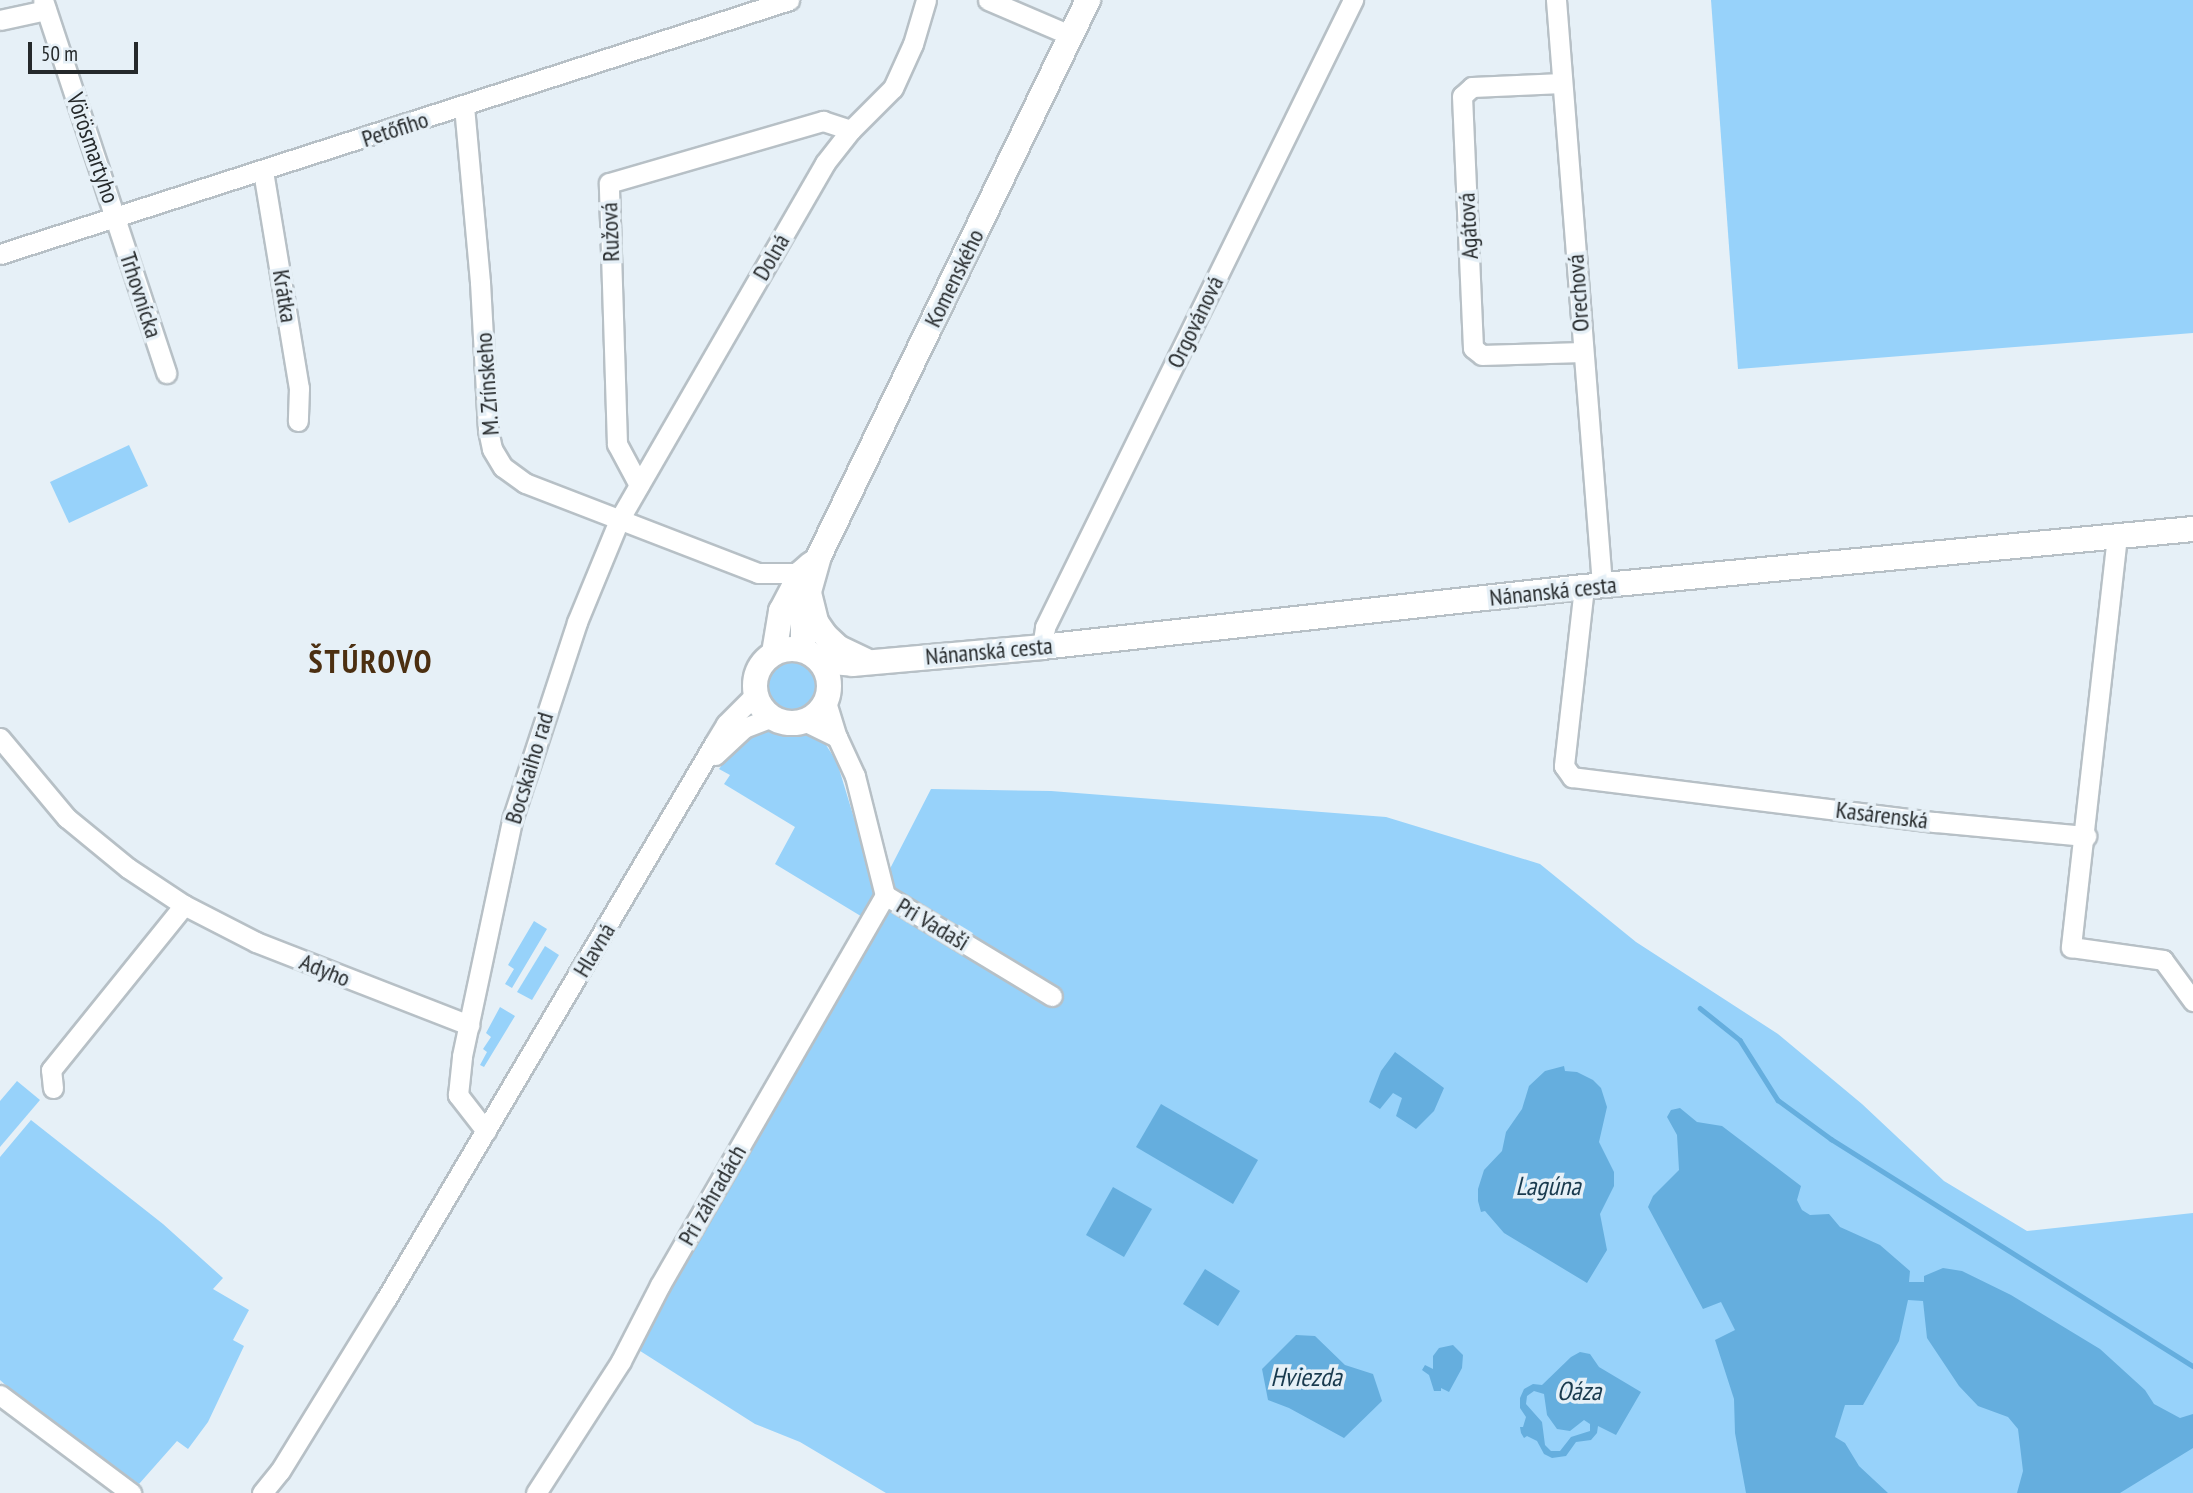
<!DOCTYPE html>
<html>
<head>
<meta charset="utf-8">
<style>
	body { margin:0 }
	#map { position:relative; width:2193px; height:1493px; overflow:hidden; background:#e6f0f7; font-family:"PT Sans Narrow",sans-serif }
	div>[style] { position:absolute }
	.green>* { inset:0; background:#97d2fa }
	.round { border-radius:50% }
	.water>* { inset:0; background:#65aede }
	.stream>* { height:4.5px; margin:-2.25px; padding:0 2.25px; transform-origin:2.25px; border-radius:2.25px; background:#65aede }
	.roads { filter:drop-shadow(2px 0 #b7c0c6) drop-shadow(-2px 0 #b7c0c6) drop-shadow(0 2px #b7c0c6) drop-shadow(0 -2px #b7c0c6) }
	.minor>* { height:19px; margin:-9.5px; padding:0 9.5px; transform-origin:9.5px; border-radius:9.5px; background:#fff }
	.major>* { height:24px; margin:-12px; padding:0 12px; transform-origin:12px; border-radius:12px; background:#fff }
	.major>.ring { margin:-12px; padding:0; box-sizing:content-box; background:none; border:24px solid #fff; border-radius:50% }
	span { translate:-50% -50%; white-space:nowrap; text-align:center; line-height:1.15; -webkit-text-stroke:7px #e6f0f7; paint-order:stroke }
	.street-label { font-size:24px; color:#25292b }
	.water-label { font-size:26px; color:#193a4e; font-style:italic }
	.district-label { font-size:32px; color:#4c2f11; font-weight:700; letter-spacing:2px }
	.scale { position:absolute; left:28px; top:42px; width:110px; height:32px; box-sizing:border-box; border:4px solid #25292b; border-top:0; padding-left:9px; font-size:21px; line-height:24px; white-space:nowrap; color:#25292b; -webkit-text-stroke:5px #e6f0f7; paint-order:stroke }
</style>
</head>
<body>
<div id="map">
	<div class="green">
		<i style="clip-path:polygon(1711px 0,2193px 0,2193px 333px,1738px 369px)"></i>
		<i style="clip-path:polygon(129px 445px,148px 486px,69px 523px,50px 482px)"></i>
		<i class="round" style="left:766px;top:659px;width:54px;height:54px"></i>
		<i style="clip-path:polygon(782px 727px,819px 734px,837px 762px,877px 894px,931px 789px,1051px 791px,1386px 817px,1540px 864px,1636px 942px,1778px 1034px,1862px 1104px,1944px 1181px,2027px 1231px,2193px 1213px,2193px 1493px,886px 1493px,800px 1442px,755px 1424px,637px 1349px,864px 918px,775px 864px,795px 827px,724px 784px,730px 775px,719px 769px,733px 750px,759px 729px)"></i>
		<i style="clip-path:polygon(534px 921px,547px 929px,512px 988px,505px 984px,514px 969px,508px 965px)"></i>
		<i style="clip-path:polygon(545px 946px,559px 955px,532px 1000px,517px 992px)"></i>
		<i style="clip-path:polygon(500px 1007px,515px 1016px,484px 1067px,480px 1065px,487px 1052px,483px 1049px,491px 1037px,486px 1033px)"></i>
		<i style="clip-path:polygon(17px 1081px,40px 1100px,0 1147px,0 1101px)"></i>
		<i style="clip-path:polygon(31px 1120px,163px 1224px,223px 1278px,213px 1289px,249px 1310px,233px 1340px,244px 1346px,208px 1422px,188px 1449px,177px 1441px,139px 1484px,39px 1415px,0 1380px,0 1157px)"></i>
	</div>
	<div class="water">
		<i style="clip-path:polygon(1395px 1052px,1444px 1088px,1434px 1111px,1416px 1129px,1396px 1116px,1402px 1098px,1393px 1093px,1380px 1109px,1369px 1102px,1381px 1071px)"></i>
		<i style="clip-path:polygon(1564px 1066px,1565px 1071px,1577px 1072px,1593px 1080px,1601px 1088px,1607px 1107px,1599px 1142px,1614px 1172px,1614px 1186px,1600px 1214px,1607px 1250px,1587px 1283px,1504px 1233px,1485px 1211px,1481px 1212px,1478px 1201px,1478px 1189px,1484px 1170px,1502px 1151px,1506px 1132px,1522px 1109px,1529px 1086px,1545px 1071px)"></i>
		<i style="clip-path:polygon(1161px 1104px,1258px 1160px,1233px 1204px,1136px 1147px)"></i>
		<i style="clip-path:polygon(1680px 1108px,1697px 1122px,1722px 1126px,1801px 1186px,1797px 1200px,1802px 1210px,1810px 1215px,1829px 1214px,1840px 1227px,1880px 1245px,1910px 1271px,1909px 1282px,1924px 1282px,1924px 1276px,1943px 1268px,1962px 1271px,2011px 1295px,2100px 1349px,2145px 1390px,2154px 1404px,2180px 1418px,2193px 1414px,2193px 1448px,2120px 1493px,2017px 1493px,2023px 1471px,2018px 1429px,2008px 1417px,1978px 1406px,1959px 1386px,1927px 1338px,1923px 1301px,1908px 1300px,1899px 1341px,1863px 1405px,1845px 1405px,1835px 1437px,1845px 1443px,1859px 1466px,1888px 1493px,1746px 1493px,1735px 1433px,1734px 1399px,1715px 1340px,1735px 1330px,1721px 1302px,1703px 1309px,1648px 1207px,1653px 1196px,1679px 1170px,1677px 1135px,1667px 1117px,1671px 1110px)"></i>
		<i style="clip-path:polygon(1113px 1187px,1152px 1209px,1124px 1257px,1086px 1235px)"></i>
		<i style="clip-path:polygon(1205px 1269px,1240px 1291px,1218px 1326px,1183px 1304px)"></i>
		<i style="clip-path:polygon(1296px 1335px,1315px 1336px,1345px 1365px,1373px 1374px,1382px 1401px,1344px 1438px,1289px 1408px,1268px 1400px,1262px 1369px)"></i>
		<i style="clip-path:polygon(1453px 1345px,1463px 1355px,1462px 1368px,1449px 1392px,1441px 1388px,1441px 1391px,1434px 1391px,1429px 1375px,1422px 1370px,1425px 1365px,1433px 1369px,1433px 1356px,1439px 1348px)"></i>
		<i style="clip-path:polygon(evenodd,1580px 1352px,1590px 1354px,1599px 1367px,1641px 1392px,1616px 1435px,1598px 1426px,1597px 1433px,1591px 1440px,1576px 1442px,1566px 1456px,1552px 1458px,1544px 1454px,1537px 1441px,1527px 1436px,1524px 1438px,1521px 1433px,1520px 1427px,1523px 1427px,1526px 1417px,1520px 1408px,1520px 1398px,1524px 1389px,1533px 1384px,1542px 1385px,1571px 1357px,1580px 1352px,1534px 1391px,1544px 1394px,1547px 1415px,1557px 1429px,1570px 1431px,1584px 1420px,1590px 1424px,1590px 1431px,1571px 1437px,1560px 1451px,1551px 1451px,1545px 1445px,1542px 1422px,1526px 1404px,1527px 1396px,1534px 1391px)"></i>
	</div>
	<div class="stream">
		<i style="left:1700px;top:1008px;width:51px;rotate:38.7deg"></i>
		<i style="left:1740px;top:1040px;width:71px;rotate:57.7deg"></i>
		<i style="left:1778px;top:1100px;width:66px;rotate:36.3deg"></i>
		<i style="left:1831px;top:1139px;width:427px;rotate:32.1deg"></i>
	</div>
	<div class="roads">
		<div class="minor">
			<i style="left:43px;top:0;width:393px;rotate:71.7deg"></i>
			<i style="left:988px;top:0;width:89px;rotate:23.1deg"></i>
			<i style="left:1556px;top:0;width:587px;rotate:85.5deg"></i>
			<i style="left:0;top:20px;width:47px;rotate:-12.3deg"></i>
			<i style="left:1562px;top:83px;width:90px;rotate:177.5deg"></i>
			<i style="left:1472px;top:87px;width:13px;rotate:138deg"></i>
			<i style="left:1462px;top:96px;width:252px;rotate:87.5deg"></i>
			<i style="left:1473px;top:348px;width:11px;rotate:38deg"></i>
			<i style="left:1482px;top:355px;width:100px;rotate:-1.7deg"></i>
			<i style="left:464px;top:106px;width:177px;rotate:84.8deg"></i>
			<i style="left:480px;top:282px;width:148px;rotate:86.9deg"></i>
			<i style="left:488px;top:430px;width:19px;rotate:78deg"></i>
			<i style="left:492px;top:449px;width:21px;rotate:59deg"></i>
			<i style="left:503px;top:467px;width:27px;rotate:36deg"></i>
			<i style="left:525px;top:483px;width:250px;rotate:21.1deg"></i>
			<i style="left:758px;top:573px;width:43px"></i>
			<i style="left:263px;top:171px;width:220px;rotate:80.6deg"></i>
			<i style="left:299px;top:388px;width:33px;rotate:92deg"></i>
			<i style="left:0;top:254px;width:829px;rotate:-17.84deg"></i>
			<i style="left:639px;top:485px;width:47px;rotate:-118.2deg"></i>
			<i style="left:617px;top:444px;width:261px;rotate:-91.8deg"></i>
			<i style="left:609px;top:183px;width:223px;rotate:-16.2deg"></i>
			<i style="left:823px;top:121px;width:29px;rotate:18deg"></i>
			<i style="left:2117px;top:536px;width:414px;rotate:96.4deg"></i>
			<i style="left:2071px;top:947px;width:93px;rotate:8deg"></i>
			<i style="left:2163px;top:960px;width:51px;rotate:53.8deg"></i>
			<i style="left:1584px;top:587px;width:180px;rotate:96.4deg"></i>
			<i style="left:1564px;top:766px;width:14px;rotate:54deg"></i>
			<i style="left:1572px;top:777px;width:366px;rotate:7.1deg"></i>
			<i style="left:1935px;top:822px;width:152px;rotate:5.3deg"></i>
			<i style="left:1042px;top:647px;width:20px;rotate:-81deg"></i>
			<i style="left:1045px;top:627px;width:699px;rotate:-63.84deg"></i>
			<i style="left:826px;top:702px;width:37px;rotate:73deg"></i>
			<i style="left:837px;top:737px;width:43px;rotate:65.2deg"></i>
			<i style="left:855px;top:776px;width:123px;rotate:75.9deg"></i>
			<i style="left:885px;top:895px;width:195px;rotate:31.2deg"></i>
			<i style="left:804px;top:721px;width:37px;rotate:26deg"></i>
			<i style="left:0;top:738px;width:104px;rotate:50.1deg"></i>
			<i style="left:67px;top:818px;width:79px;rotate:39.3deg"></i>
			<i style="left:128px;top:868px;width:67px;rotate:33.5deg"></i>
			<i style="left:184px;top:905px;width:81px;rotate:27.2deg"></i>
			<i style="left:256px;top:942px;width:229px;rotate:21.3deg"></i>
			<i style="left:715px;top:755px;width:40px;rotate:-43deg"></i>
			<i style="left:744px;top:728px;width:30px;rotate:-21deg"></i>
			<i style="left:53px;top:1088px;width:18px;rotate:-96deg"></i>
			<i style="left:51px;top:1070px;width:212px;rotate:-51.1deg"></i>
			<i style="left:486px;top:1131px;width:46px;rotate:-127.9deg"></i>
			<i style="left:458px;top:1095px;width:39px;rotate:-84deg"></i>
			<i style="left:462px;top:1056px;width:244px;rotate:-78deg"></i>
			<i style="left:513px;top:817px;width:205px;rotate:-71.8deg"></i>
			<i style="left:577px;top:622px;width:110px;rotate:-67.6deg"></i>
			<i style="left:619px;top:520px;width:412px;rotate:-60deg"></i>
			<i style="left:825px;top:163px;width:42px;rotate:-51.8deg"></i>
			<i style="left:851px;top:130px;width:59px;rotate:-45deg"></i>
			<i style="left:893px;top:88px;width:48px;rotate:-65.6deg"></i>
			<i style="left:913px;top:44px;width:46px;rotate:-73.5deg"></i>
			<i style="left:0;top:1395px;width:164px;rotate:36.8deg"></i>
			<i style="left:262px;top:1493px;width:28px;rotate:-51deg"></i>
			<i style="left:280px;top:1471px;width:202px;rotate:-58.4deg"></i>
			<i style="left:386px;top:1299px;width:645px;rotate:-59.42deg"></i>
			<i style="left:714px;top:744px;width:23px;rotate:-59deg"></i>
			<i style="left:726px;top:724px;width:42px;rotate:-45deg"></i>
			<i style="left:536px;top:1493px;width:157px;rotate:-57.2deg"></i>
			<i style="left:621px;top:1361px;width:85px;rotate:-62.8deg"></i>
			<i style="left:660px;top:1285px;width:450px;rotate:-60deg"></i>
		</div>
		<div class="major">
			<i style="left:809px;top:593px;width:30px;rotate:76deg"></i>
			<i style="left:816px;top:622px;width:16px;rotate:55deg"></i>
			<i style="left:825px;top:635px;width:19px;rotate:43deg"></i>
			<i style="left:839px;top:648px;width:29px;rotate:25deg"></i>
			<i class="ring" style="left:755px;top:649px;width:50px;height:50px"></i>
			<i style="left:803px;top:650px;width:37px;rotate:-90deg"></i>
			<i style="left:803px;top:613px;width:59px;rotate:-74.3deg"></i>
			<i style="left:819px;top:556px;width:618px;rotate:-64.18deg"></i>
			<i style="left:774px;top:653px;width:43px;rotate:-80.5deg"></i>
			<i style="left:781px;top:611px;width:43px;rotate:-62.2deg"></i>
			<i style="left:801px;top:573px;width:13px;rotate:-42deg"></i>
			<i style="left:820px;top:661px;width:33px;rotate:5deg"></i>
			<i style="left:853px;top:664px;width:190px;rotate:-5.1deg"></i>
			<i style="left:1042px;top:647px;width:545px;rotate:-6.32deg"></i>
			<i style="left:1584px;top:587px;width:612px;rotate:-5.44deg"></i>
		</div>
	</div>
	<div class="street-label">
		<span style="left:395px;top:129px;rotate:-18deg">Petőfiho</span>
		<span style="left:93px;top:148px;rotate:71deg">Vörösmartyho</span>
		<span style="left:1468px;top:226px;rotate:-93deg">Agátová</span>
		<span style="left:610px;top:232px;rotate:-92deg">Ružová</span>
		<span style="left:771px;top:257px;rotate:-60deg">Dolná</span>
		<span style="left:954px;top:278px;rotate:-64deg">Komenského</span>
		<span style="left:1578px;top:293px;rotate:-94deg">Orechová</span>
		<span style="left:141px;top:295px;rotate:72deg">Trhovnícka</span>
		<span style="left:285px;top:296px;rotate:81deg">Krátka</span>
		<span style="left:1195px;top:322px;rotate:-64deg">Orgovánová</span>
		<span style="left:487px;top:384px;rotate:-94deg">M. Zrínskeho</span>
		<span style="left:1553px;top:591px;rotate:-6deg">Nánanská cesta</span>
		<span style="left:989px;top:651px;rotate:-5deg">Nánanská cesta</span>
		<span style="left:529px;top:768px;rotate:-73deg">Bocskaiho rad</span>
		<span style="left:1882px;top:815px;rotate:7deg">Kasárenská</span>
		<span style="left:933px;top:924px;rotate:31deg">Pri Vadaši</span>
		<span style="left:594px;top:950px;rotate:-59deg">Hlavná</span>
		<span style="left:325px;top:970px;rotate:22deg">Adyho</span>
		<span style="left:712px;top:1195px;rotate:-60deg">Pri záhradách</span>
	</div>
	<div class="water-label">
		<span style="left:1548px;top:1186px">Lagúna</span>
		<span style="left:1306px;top:1377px">Hviezda</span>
		<span style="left:1579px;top:1391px">Oáza</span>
	</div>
	<div class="district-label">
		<span style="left:371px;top:661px">ŠTÚROVO</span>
	</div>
	<div class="scale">50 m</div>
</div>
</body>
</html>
